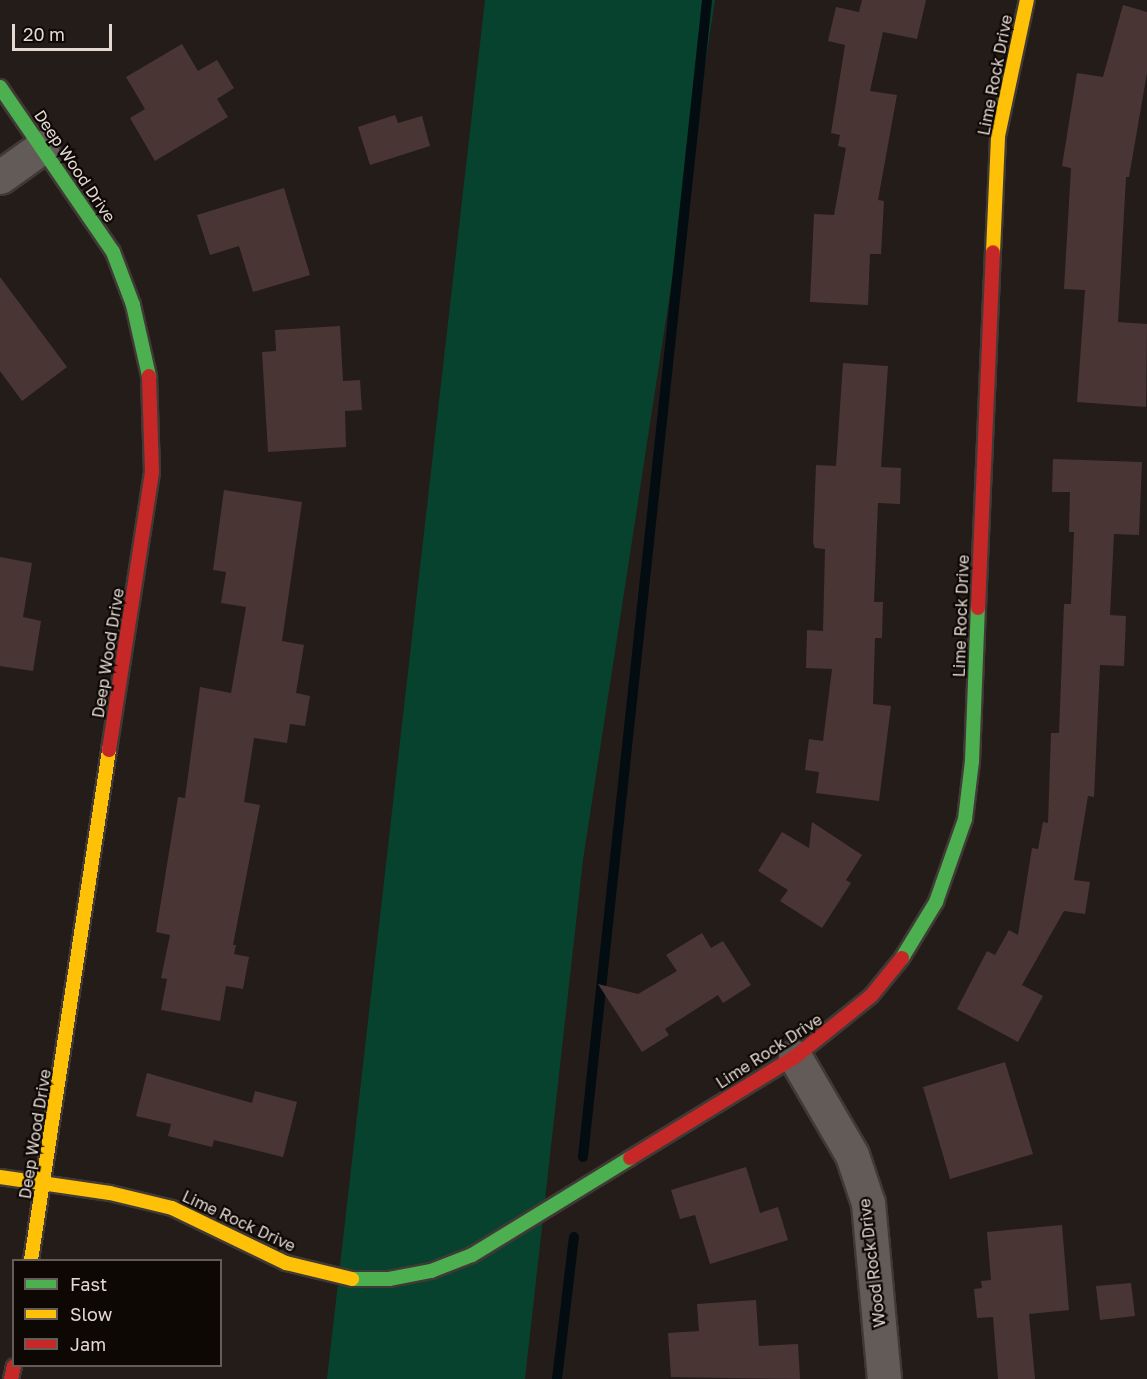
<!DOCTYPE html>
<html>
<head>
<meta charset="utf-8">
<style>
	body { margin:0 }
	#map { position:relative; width:1147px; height:1379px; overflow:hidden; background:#241c18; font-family:"Golos Text",sans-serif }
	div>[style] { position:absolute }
	.green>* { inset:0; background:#07422e }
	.stream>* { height:10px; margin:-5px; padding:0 5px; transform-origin:5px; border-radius:5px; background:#030c11 }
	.building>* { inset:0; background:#4a3535 }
	.roads { filter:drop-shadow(2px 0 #403936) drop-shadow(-2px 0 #403936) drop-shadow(0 2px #403936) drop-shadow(0 -2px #403936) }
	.street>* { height:33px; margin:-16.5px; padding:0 16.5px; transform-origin:16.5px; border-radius:16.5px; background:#625b57 }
	.fast>* { height:14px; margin:-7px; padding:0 7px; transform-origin:7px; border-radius:7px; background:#4caf50 }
	.slow>* { height:14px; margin:-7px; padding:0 7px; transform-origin:7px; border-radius:7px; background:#ffc107 }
	.jam>* { height:14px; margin:-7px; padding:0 7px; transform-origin:7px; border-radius:7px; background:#c62828 }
	span { translate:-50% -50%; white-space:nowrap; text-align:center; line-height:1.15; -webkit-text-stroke:4.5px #0e0805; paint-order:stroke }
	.street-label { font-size:16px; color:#e4d9d3 }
	.legend { position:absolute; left:12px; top:1259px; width:210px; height:108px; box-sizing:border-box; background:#0e0805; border:2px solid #645c57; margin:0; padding:8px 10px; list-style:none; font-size:18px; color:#e4d9d3 }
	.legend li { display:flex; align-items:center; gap:12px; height:30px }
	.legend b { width:30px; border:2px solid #645c57 }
	.scale { position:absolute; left:12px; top:24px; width:100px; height:27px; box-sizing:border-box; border:3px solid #e4d9d3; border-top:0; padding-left:8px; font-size:18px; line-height:21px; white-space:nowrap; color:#e4d9d3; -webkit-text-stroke:4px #0e0805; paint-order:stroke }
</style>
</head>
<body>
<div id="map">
	<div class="green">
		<i style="clip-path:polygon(485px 0,715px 0,583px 860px,525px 1379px,327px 1379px)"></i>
	</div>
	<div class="stream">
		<i style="left:583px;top:1157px;width:1164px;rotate:-83.88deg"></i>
		<i style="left:557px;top:1379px;width:143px;rotate:-83.2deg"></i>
	</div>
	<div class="building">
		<i style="clip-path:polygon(862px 0,926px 0,917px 39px,883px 32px,870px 91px,897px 95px,878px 200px,884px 201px,881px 254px,870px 254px,868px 305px,810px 302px,814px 214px,834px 215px,846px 148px,838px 146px,840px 135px,831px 133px,845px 45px,828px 41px,836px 7px,859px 12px)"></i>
		<i style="clip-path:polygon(1123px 5px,1147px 12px,1147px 73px,1129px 177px,1126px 177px,1118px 322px,1147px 324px,1146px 407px,1077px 402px,1085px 290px,1064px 289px,1071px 168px,1062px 166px,1077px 73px,1103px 77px)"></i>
		<i style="clip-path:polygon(182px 44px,198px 71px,217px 60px,234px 88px,217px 99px,228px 117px,155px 161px,130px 118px,145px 109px,126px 77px)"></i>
		<i style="clip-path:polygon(395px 115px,398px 123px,422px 116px,430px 146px,370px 165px,358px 127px)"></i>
		<i style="clip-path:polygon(284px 188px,310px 275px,253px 292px,239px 246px,210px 255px,197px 215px)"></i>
		<i style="clip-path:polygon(0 277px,67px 367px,22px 401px,0 371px)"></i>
		<i style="clip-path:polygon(340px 326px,343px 381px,360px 380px,362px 410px,345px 411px,346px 447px,268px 452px,262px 352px,276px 351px,275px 330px)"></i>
		<i style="clip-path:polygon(843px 363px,888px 366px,881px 467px,901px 468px,900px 504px,878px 503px,874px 602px,883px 602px,882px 638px,875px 638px,873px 704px,891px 706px,879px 801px,816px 793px,819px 772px,805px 770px,809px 739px,823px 741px,832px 669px,806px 668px,807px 630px,823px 631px,825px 549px,815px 548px,813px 543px,816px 465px,836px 466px)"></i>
		<i style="clip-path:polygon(1053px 459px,1142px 462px,1139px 535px,1114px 534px,1110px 615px,1126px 616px,1124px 666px,1100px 665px,1094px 797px,1088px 796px,1074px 880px,1090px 882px,1085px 914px,1064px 911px,1022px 985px,1043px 996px,1018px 1042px,957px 1009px,987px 951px,995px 955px,1009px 930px,1018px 935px,1032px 848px,1038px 849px,1043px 822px,1048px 823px,1051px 733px,1059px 733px,1064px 604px,1071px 604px,1074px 532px,1069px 532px,1070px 492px,1052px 492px)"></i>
		<i style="clip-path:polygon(224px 490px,302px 502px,282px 641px,304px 645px,296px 693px,310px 696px,305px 726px,290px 724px,287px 743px,254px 738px,244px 802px,260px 805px,233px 945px,236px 945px,234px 954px,249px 957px,243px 989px,226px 986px,220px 1021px,161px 1010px,167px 979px,161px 978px,170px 935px,156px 932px,178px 797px,185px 798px,200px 687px,231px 693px,246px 607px,221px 603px,226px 572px,213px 570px)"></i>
		<i style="clip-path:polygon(0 557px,32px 563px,23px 617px,41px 621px,33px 671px,0 666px)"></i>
		<i style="clip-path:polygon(812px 822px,862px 855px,846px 880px,851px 883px,822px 928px,780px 901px,788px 890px,758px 871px,782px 832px,809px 848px)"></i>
		<i style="clip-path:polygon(702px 933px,711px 948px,723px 941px,751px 985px,723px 1003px,718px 995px,665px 1029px,669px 1035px,642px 1052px,598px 984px,638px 994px,677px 971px,666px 955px)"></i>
		<i style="clip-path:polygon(1005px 1062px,1033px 1154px,950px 1179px,923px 1087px)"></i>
		<i style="clip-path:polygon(147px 1073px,252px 1103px,255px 1091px,297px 1102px,283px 1157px,214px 1140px,212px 1147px,168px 1136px,171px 1124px,136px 1116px)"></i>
		<i style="clip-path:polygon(746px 1167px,760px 1213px,778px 1207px,788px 1240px,710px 1264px,695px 1215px,680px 1219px,671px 1190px)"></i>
		<i style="clip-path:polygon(1062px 1225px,1069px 1310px,1029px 1314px,1035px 1379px,998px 1379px,993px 1317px,977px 1318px,974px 1289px,982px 1288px,981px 1281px,991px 1280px,987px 1232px)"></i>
		<i style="clip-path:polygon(1131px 1283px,1135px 1316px,1100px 1320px,1096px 1286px)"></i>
		<i style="clip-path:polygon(756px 1300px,759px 1346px,798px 1344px,800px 1379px,671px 1377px,668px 1333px,699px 1331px,697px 1304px)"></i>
	</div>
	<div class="roads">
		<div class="street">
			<i style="left:0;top:177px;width:52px;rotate:-35.5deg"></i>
			<i style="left:795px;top:1057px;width:113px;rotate:59.8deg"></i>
			<i style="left:852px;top:1155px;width:51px;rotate:71.6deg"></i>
			<i style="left:868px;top:1203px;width:177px;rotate:84.8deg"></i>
		</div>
		<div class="fast">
			<i style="left:0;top:87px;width:200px;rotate:55.6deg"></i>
			<i style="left:113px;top:252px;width:57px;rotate:69.3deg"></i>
			<i style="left:133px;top:305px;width:73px;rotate:77.3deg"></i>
			<i style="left:902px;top:958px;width:66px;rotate:-58.7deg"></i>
			<i style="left:936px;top:902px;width:88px;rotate:-70.7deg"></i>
			<i style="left:965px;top:819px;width:58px;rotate:-83.1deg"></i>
			<i style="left:972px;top:761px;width:153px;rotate:-87.8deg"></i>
			<i style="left:352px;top:1279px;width:37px"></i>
			<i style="left:389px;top:1279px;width:43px;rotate:-10.8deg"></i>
			<i style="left:431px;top:1271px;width:44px;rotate:-21.3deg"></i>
			<i style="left:472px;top:1255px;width:185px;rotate:-31.5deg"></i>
		</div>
		<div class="slow">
			<i style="left:993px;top:252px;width:116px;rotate:-87.5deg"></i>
			<i style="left:998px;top:136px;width:139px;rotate:-78deg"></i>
			<i style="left:0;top:1177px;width:111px;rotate:8.3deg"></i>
			<i style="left:110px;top:1193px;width:64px;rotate:13.6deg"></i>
			<i style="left:172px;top:1208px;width:127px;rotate:25.8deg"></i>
			<i style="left:286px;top:1263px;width:68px;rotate:13.6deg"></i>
			<i style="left:31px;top:1260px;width:516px;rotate:-81.3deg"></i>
		</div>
		<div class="jam">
			<i style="left:978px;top:608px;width:356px;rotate:-87.6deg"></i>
			<i style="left:109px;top:750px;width:281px;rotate:-81.2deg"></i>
			<i style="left:152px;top:472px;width:96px;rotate:-91.8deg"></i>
			<i style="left:630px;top:1158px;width:193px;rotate:-31.5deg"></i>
			<i style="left:795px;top:1057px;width:97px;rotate:-38.8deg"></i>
			<i style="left:871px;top:996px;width:49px;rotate:-50.8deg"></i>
			<i style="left:11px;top:1379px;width:13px;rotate:-77deg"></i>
		</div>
	</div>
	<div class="street-label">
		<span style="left:995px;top:75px;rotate:-79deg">Lime Rock Drive</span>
		<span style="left:75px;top:166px;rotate:56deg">Deep Wood Drive</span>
		<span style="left:961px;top:616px;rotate:-88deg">Lime Rock Drive</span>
		<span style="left:108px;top:653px;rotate:-81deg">Deep Wood Drive</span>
		<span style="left:769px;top:1051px;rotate:-33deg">Lime Rock Drive</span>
		<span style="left:35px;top:1134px;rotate:-81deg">Deep Wood Drive</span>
		<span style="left:239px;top:1221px;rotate:25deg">Lime Rock Drive</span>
		<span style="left:872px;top:1263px;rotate:-97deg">Wood Rock Drive</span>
	</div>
	<ul class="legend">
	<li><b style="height:8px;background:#4caf50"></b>Fast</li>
	<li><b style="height:8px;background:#ffc107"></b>Slow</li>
	<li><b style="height:8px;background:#c62828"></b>Jam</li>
	</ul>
	<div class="scale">20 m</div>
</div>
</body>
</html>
